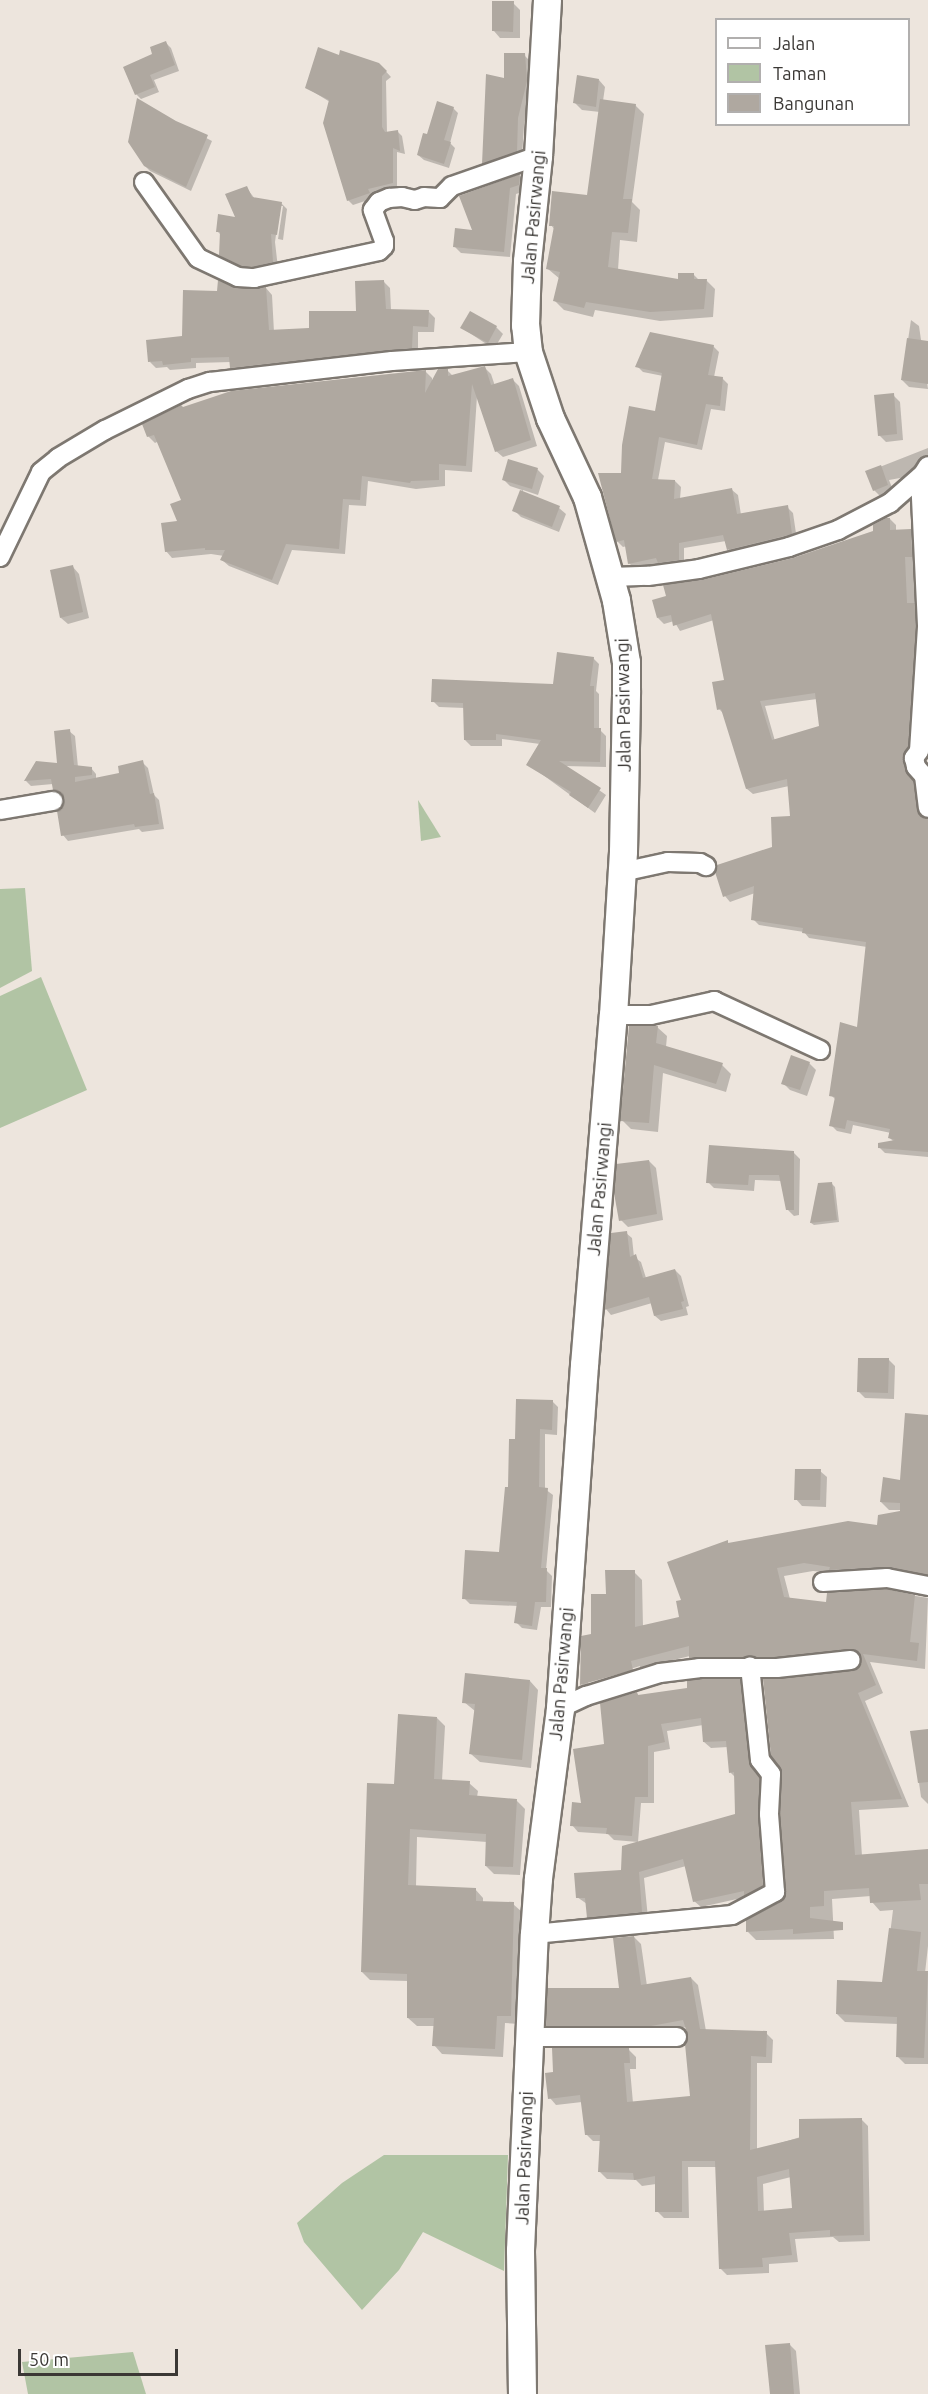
<!DOCTYPE html>
<html>
<head>
<meta charset="utf-8">
<style>
	body { margin:0 }
	#map { position:relative; width:928px; height:2394px; overflow:hidden; background:#ede5dd; font-family:Ubuntu,sans-serif }
	div>[style] { position:absolute }
	.green>* { inset:0; background:#b1c4a4 }
	.shadow>* { inset:0; background:#0003 }
	.building>* { inset:0; background:#afa8a0 }
	.roads { filter:drop-shadow(2px 0 #7e7871) drop-shadow(-2px 0 #7e7871) drop-shadow(0 2px #7e7871) drop-shadow(0 -2px #7e7871) }
	.street>* { height:18px; margin:-9px; padding:0 9px; transform-origin:9px; border-radius:9px; background:#fff }
	.secondary>* { height:27px; margin:-13.5px; padding:0 13.5px; transform-origin:13.5px; border-radius:13.5px; background:#fff }
	span { translate:-50% -50%; white-space:nowrap; text-align:center; line-height:1.15; -webkit-text-stroke:4.5px #fff; paint-order:stroke }
	.street-label { font-size:18px; color:#3b3835 }
	.legend { position:absolute; left:715px; top:18px; width:195px; height:108px; box-sizing:border-box; background:#fff; border:2px solid #b1afae; margin:0; padding:8px 10px; list-style:none; font-size:18px; color:#3b3835 }
	.legend li { display:flex; align-items:center; gap:12px; height:30px }
	.legend b { width:30px; border:2px solid #b1afae }
	.scale { position:absolute; left:18px; top:2349px; width:160px; height:27px; box-sizing:border-box; border:3px solid #3b3835; border-top:0; padding-left:8px; font-size:18px; line-height:21px; white-space:nowrap; color:#3b3835; -webkit-text-stroke:4px #fff; paint-order:stroke }
</style>
</head>
<body>
<div id="map">
	<div class="green">
		<i style="clip-path:polygon(418px 800px,441px 837px,421px 841px)"></i>
		<i style="clip-path:polygon(25px 888px,32px 971px,0 988px,0 889px)"></i>
		<i style="clip-path:polygon(41px 977px,87px 1090px,0 1128px,0 996px)"></i>
		<i style="clip-path:polygon(384px 2155px,508px 2155px,504px 2271px,423px 2232px,399px 2270px,362px 2310px,304px 2242px,297px 2223px,342px 2183px)"></i>
		<i style="clip-path:polygon(133px 2352px,146px 2394px,28px 2394px,22px 2362px)"></i>
	</div>
	<div class="shadow">
		<i style="clip-path:polygon(513px 3px,520px 10px,520px 38px,500px 38px,494px 31px)"></i>
		<i style="clip-path:polygon(166px 43px,171px 48px,179px 71px,154px 80px,159px 92px,141px 99px,136px 94px,154px 55px)"></i>
		<i style="clip-path:polygon(524px 55px,530px 61px,532px 88px,524px 125px,522px 157px,489px 169px,483px 163px,506px 80px)"></i>
		<i style="clip-path:polygon(340px 56px,379px 64px,391px 77px,386px 81px,387px 133px,397px 131px,402px 136px,405px 154px,397px 152px,397px 188px,372px 194px,374px 198px,353px 205px,348px 200px,330px 102px,307px 88px)"></i>
		<i style="clip-path:polygon(599px 80px,605px 87px,603px 101px,635px 105px,644px 114px,632px 202px,640px 210px,637px 242px,620px 240px,618px 270px,679px 281px,693px 274px,699px 280px,706px 280px,715px 289px,713px 317px,660px 321px,595px 310px,593px 317px,564px 310px,555px 301px,560px 279px,548px 269px,555px 230px,551px 225px,588px 197px,600px 112px,582px 110px,575px 103px)"></i>
		<i style="clip-path:polygon(453px 108px,458px 113px,450px 143px,455px 148px,449px 168px,424px 160px,418px 155px,428px 136px)"></i>
		<i style="clip-path:polygon(175px 122px,212px 141px,191px 191px,150px 171px,145px 166px)"></i>
		<i style="clip-path:polygon(520px 176px,526px 182px,525px 191px,516px 194px,510px 257px,461px 253px,455px 247px,474px 232px,461px 197px)"></i>
		<i style="clip-path:polygon(246px 187px,255px 199px,281px 203px,287px 209px,283px 240px,278px 239px,283px 206px,280px 206px,275px 242px,278px 268px,248px 271px,226px 261px,220px 255px,221px 235px,217px 231px,237px 219px)"></i>
		<i style="clip-path:polygon(384px 282px,390px 288px,391px 310px,429px 312px,435px 318px,434px 332px,418px 332px,418px 354px,237px 374px,231px 368px,231px 362px,196px 363px,196px 368px,170px 370px,167px 367px,156px 368px,150px 362px,183px 337px,219px 293px,266px 288px,272px 295px,274px 332px,310px 329px,358px 313px)"></i>
		<i style="clip-path:polygon(911px 320px,919px 326px,928px 389px,909px 387px,902px 380px)"></i>
		<i style="clip-path:polygon(496px 327px,503px 334px,494px 349px,462px 328px)"></i>
		<i style="clip-path:polygon(713px 346px,719px 352px,714px 377px,722px 378px,728px 384px,725px 411px,711px 409px,702px 450px,665px 442px,658px 480px,675px 481px,681px 487px,680px 499px,732px 490px,738px 495px,741px 515px,787px 507px,793px 513px,797px 540px,735px 556px,729px 550px,726px 541px,684px 548px,684px 566px,665px 568px,661px 564px,635px 569px,629px 563px,627px 546px,623px 547px,617px 541px,623px 474px,656px 413px,663px 376px,643px 372px,637px 366px)"></i>
		<i style="clip-path:polygon(485px 368px,491px 374px,495px 386px,512px 379px,519px 386px,537px 446px,503px 457px,496px 451px,477px 396px,472px 472px,445px 470px,445px 486px,416px 489px,368px 481px,366px 506px,349px 505px,345px 554px,292px 550px,278px 585px,229px 566px,222px 560px,224px 556px,211px 554px,172px 558px,166px 551px,179px 523px,183px 501px,159px 441px,155px 443px,148px 436px,183px 408px,426px 372px,432px 378px,432px 385px,447px 370px,453px 376px)"></i>
		<i style="clip-path:polygon(893px 395px,900px 402px,903px 440px,886px 442px,879px 435px)"></i>
		<i style="clip-path:polygon(928px 448px,928px 463px,917px 475px,889px 480px,893px 490px,880px 496px,874px 490px,867px 472px)"></i>
		<i style="clip-path:polygon(537px 469px,544px 476px,538px 495px,523px 490px,522px 493px,559px 508px,566px 514px,559px 532px,521px 517px,514px 510px,522px 490px,510px 486px,504px 480px)"></i>
		<i style="clip-path:polygon(evenodd,890px 519px,896px 525px,896px 531px,911px 531px,916px 537px,921px 634px,913px 754px,908px 767px,911px 777px,919px 788px,924px 818px,928px 820px,928px 1157px,885px 1153px,879px 1147px,894px 1142px,890px 1138px,891px 1133px,853px 1125px,851px 1134px,837px 1131px,831px 1125px,836px 1100px,831px 1095px,859px 1029px,867px 947px,809px 938px,804px 932px,759px 925px,753px 919px,755px 893px,730px 902px,725px 896px,773px 848px,792px 817px,789px 786px,753px 794px,747px 789px,724px 714px,719px 709px,725px 681px,714px 620px,680px 631px,674px 621px,664px 624px,658px 618px,668px 597px,702px 581px,793px 559px,874px 532px,890px 519px,817px 699px,820px 727px,775px 741px,765px 706px,817px 699px)"></i>
		<i style="clip-path:polygon(73px 567px,79px 574px,89px 618px,68px 624px,61px 618px)"></i>
		<i style="clip-path:polygon(593px 658px,599px 664px,596px 691px,599px 694px,599px 729px,606px 736px,606px 767px,565px 766px,606px 795px,595px 813px,528px 764px,540px 744px,502px 739px,502px 746px,471px 746px,465px 740px,465px 708px,439px 707px,433px 701px,554px 686px)"></i>
		<i style="clip-path:polygon(69px 731px,75px 736px,78px 767px,91px 768px,96px 774px,96px 779px,121px 774px,142px 762px,148px 768px,154px 795px,159px 800px,164px 829px,142px 832px,139px 829px,68px 841px,63px 835px,65px 805px,64px 797px,60px 795px,68px 799px,69px 796px,57px 792px,53px 784px,31px 786px,26px 781px,37px 763px,59px 765px)"></i>
		<i style="clip-path:polygon(657px 1027px,667px 1036px,666px 1047px,722px 1065px,731px 1074px,726px 1092px,663px 1073px,658px 1132px,631px 1129px,622px 1120px)"></i>
		<i style="clip-path:polygon(809px 1063px,816px 1070px,807px 1096px,790px 1090px,783px 1083px)"></i>
		<i style="clip-path:polygon(794px 1153px,800px 1159px,799px 1215px,794px 1216px,788px 1210px,782px 1181px,755px 1180px,754px 1191px,714px 1188px,708px 1182px)"></i>
		<i style="clip-path:polygon(649px 1161px,656px 1168px,663px 1220px,628px 1227px,621px 1220px)"></i>
		<i style="clip-path:polygon(832px 1184px,835px 1187px,839px 1222px,814px 1225px,811px 1223px)"></i>
		<i style="clip-path:polygon(626px 1233px,632px 1238px,634px 1257px,641px 1262px,646px 1278px,675px 1270px,681px 1276px,689px 1306px,686px 1307px,688px 1315px,661px 1321px,655px 1316px,652px 1303px,611px 1315px,606px 1309px)"></i>
		<i style="clip-path:polygon(888px 1359px,895px 1366px,894px 1399px,865px 1398px,859px 1392px)"></i>
		<i style="clip-path:polygon(552px 1401px,558px 1407px,557px 1435px,545px 1434px,545px 1489px,553px 1495px,546px 1570px,552px 1576px,551px 1607px,541px 1607px,537px 1630px,522px 1628px,516px 1622px,518px 1606px,470px 1604px,464px 1598px,500px 1553px,516px 1441px)"></i>
		<i style="clip-path:polygon(928px 1417px,928px 1581px,813px 1571px,784px 1576px,790px 1599px,827px 1603px,886px 1591px,928px 1598px,925px 1669px,870px 1662px,883px 1693px,865px 1701px,909px 1807px,859px 1810px,862px 1856px,928px 1851px,928px 1946px,925px 1973px,928px 1973px,928px 2064px,905px 2064px,897px 2056px,898px 2024px,845px 2022px,837px 2014px,884px 1983px,893px 1910px,880px 1911px,872px 1902px,871px 1896px,832px 1899px,834px 1939px,756px 1940px,748px 1932px,781px 1903px,788px 1892px,853px 1672px,863px 1666px,862px 1658px,785px 1664px,698px 1665px,690px 1656px,640px 1668px,640px 1666px,588px 1682px,588px 1685px,639px 1669px,640px 1678px,589px 1693px,582px 1685px,582px 1638px,593px 1636px,607px 1596px,634px 1572px,642px 1580px,643px 1627px,681px 1618px,683px 1601px,727px 1542px,730px 1544px,878px 1526px,905px 1510px,889px 1510px,881px 1502px,901px 1481px)"></i>
		<i style="clip-path:polygon(820px 1471px,827px 1477px,826px 1507px,802px 1506px,796px 1499px)"></i>
		<i style="clip-path:polygon(530px 1681px,538px 1690px,531px 1768px,480px 1762px,471px 1754px,475px 1711px,464px 1702px)"></i>
		<i style="clip-path:polygon(739px 1681px,746px 1687px,755px 1769px,765px 1785px,769px 1892px,701px 1907px,694px 1901px,686px 1866px,644px 1878px,648px 1918px,595px 1923px,588px 1917px,587px 1904px,577px 1897px,622px 1871px,737px 1815px,735px 1777px,730px 1772px,728px 1747px,711px 1748px,704px 1742px,703px 1725px,667px 1731px,670px 1749px,654px 1752px,654px 1803px,641px 1803px,638px 1842px,614px 1840px,608px 1834px,578px 1832px,572px 1825px,583px 1805px,605px 1746px,637px 1694px,640px 1696px)"></i>
		<i style="clip-path:polygon(437px 1718px,445px 1726px,442px 1781px,469px 1783px,478px 1791px,477px 1797px,517px 1801px,525px 1809px,520px 1875px,494px 1874px,486px 1866px,487px 1842px,417px 1837px,416px 1887px,475px 1889px,483px 1898px,483px 1903px,513px 1904px,522px 1912px,519px 2024px,505px 2023px,503px 2057px,442px 2054px,434px 2045px,435px 2026px,417px 2026px,408px 2018px,408px 1981px,370px 1980px,362px 1972px,395px 1786px)"></i>
		<i style="clip-path:polygon(928px 1731px,928px 1804px,921px 1797px,912px 1733px)"></i>
		<i style="clip-path:polygon(evenodd,634px 1937px,641px 1944px,647px 1986px,691px 1978px,698px 1985px,706px 2031px,766px 2033px,773px 2040px,772px 2063px,757px 2063px,757px 2150px,861px 2119px,868px 2126px,870px 2241px,839px 2242px,833px 2237px,795px 2239px,798px 2262px,769px 2264px,769px 2273px,727px 2275px,720px 2268px,717px 2167px,688px 2167px,689px 2218px,664px 2218px,657px 2211px,656px 2184px,642px 2186px,636px 2180px,607px 2179px,600px 2172px,601px 2141px,593px 2141px,586px 2134px,582px 2102px,556px 2105px,550px 2098px,629px 2050px,636px 2057px,636px 2069px,630px 2069px,633px 2103px,692px 2098px,690px 2036px,687px 2027px,658px 2032px,554px 2032px,547px 2025px,621px 1989px,634px 1937px,791px 2177px,793px 2209px,764px 2212px,763px 2184px,791px 2177px)"></i>
		<i style="clip-path:polygon(789px 2344px,796px 2351px,800px 2394px,771px 2394px)"></i>
	</div>
	<div class="building">
		<i style="clip-path:polygon(492px 1px,514px 1px,513px 32px,492px 31px)"></i>
		<i style="clip-path:polygon(166px 41px,175px 65px,150px 75px,155px 87px,135px 95px,123px 67px,152px 54px,150px 47px)"></i>
		<i style="clip-path:polygon(318px 47px,339px 55px,340px 50px,379px 63px,387px 71px,382px 76px,382px 127px,385px 132px,398px 130px,400px 151px,393px 148px,393px 183px,368px 189px,370px 193px,347px 201px,323px 123px,329px 100px,305px 88px)"></i>
		<i style="clip-path:polygon(504px 53px,525px 53px,527px 81px,518px 118px,517px 152px,482px 164px,486px 74px,504px 78px)"></i>
		<i style="clip-path:polygon(577px 75px,599px 79px,596px 107px,573px 103px)"></i>
		<i style="clip-path:polygon(137px 98px,176px 121px,208px 135px,186px 187px,144px 166px,128px 142px)"></i>
		<i style="clip-path:polygon(600px 99px,636px 104px,623px 199px,632px 199px,628px 233px,612px 232px,608px 267px,678px 279px,678px 273px,694px 273px,694px 279px,707px 279px,704px 309px,650px 312px,586px 302px,584px 308px,553px 301px,560px 272px,546px 269px,554px 226px,549px 226px,552px 191px,587px 195px)"></i>
		<i style="clip-path:polygon(437px 101px,454px 107px,444px 140px,451px 142px,444px 164px,417px 155px,423px 133px,427px 134px)"></i>
		<i style="clip-path:polygon(520px 174px,519px 185px,510px 188px,504px 252px,453px 247px,455px 228px,472px 230px,459px 196px)"></i>
		<i style="clip-path:polygon(247px 186px,252px 197px,282px 202px,277px 235px,271px 234px,273px 262px,253px 267px,241px 266px,219px 255px,220px 232px,216px 232px,218px 214px,235px 217px,225px 194px)"></i>
		<i style="clip-path:polygon(218px 280px,237px 288px,266px 287px,269px 330px,309px 328px,309px 311px,356px 311px,355px 281px,384px 280px,386px 309px,429px 310px,428px 327px,413px 326px,412px 348px,230px 368px,229px 357px,191px 358px,191px 362px,163px 365px,162px 361px,148px 362px,146px 340px,182px 336px,183px 290px,217px 291px)"></i>
		<i style="clip-path:polygon(470px 311px,497px 326px,488px 343px,460px 328px)"></i>
		<i style="clip-path:polygon(650px 332px,714px 345px,708px 375px,723px 377px,720px 406px,706px 404px,697px 445px,659px 437px,652px 479px,675px 480px,674px 499px,732px 488px,737px 514px,788px 505px,792px 534px,727px 550px,723px 535px,679px 543px,679px 560px,658px 563px,656px 558px,628px 564px,624px 540px,616px 542px,598px 473px,621px 473px,622px 445px,629px 406px,655px 411px,662px 373px,635px 367px)"></i>
		<i style="clip-path:polygon(907px 338px,928px 341px,928px 384px,901px 380px)"></i>
		<i style="clip-path:polygon(485px 366px,491px 385px,513px 378px,531px 440px,495px 452px,472px 384px,466px 466px,439px 464px,439px 480px,411px 481px,410px 483px,362px 476px,360px 500px,343px 499px,339px 549px,286px 544px,272px 580px,220px 560px,225px 550px,205px 550px,205px 548px,165px 552px,161px 523px,177px 521px,170px 504px,181px 500px,154px 435px,147px 437px,142px 424px,181px 405px,183px 407px,231px 391px,426px 370px,425px 393px,438px 369px,448px 369px,448px 376px)"></i>
		<i style="clip-path:polygon(894px 393px,897px 434px,878px 436px,874px 395px)"></i>
		<i style="clip-path:polygon(508px 459px,538px 468px,532px 489px,502px 480px)"></i>
		<i style="clip-path:polygon(881px 465px,888px 485px,873px 491px,865px 471px)"></i>
		<i style="clip-path:polygon(520px 490px,560px 506px,552px 527px,512px 511px)"></i>
		<i style="clip-path:polygon(evenodd,886px 518px,890px 518px,890px 530px,911px 529px,912px 557px,905px 557px,907px 603px,915px 603px,916px 627px,908px 747px,903px 760px,905px 770px,913px 781px,919px 814px,928px 819px,928px 1152px,878px 1148px,878px 1143px,895px 1140px,888px 1138px,890px 1129px,847px 1120px,845px 1129px,829px 1126px,835px 1097px,829px 1096px,840px 1022px,857px 1027px,866px 942px,802px 933px,803px 928px,751px 920px,754px 886px,723px 897px,715px 872px,717px 865px,772px 847px,771px 817px,790px 816px,787px 779px,746px 789px,721px 709px,717px 710px,712px 682px,724px 680px,711px 614px,673px 626px,671px 615px,657px 618px,652px 600px,666px 596px,663px 585px,702px 580px,793px 558px,873px 531px,873px 525px,886px 518px,815px 693px,819px 726px,772px 740px,760px 701px,815px 693px)"></i>
		<i style="clip-path:polygon(73px 565px,83px 612px,60px 618px,50px 570px)"></i>
		<i style="clip-path:polygon(557px 652px,594px 657px,590px 686px,594px 686px,594px 728px,601px 728px,600px 762px,559px 761px,601px 788px,588px 808px,569px 795px,571px 792px,526px 765px,541px 740px,496px 734px,496px 740px,464px 740px,463px 703px,431px 702px,432px 679px,553px 684px)"></i>
		<i style="clip-path:polygon(70px 729px,74px 765px,92px 767px,92px 775px,75px 777px,75px 782px,119px 773px,118px 766px,143px 760px,150px 794px,154px 793px,159px 824px,135px 827px,134px 824px,61px 836px,57px 811px,64px 804px,62px 794px,53px 790px,51px 779px,24px 781px,36px 761px,57px 763px,54px 731px)"></i>
		<i style="clip-path:polygon(629px 1026px,658px 1026px,656px 1043px,723px 1063px,716px 1084px,654px 1065px,649px 1123px,620px 1121px)"></i>
		<i style="clip-path:polygon(791px 1055px,810px 1062px,800px 1090px,781px 1084px)"></i>
		<i style="clip-path:polygon(709px 1145px,794px 1151px,794px 1210px,786px 1210px,779px 1175px,749px 1175px,748px 1185px,706px 1183px)"></i>
		<i style="clip-path:polygon(649px 1160px,657px 1214px,619px 1221px,614px 1193px,616px 1164px)"></i>
		<i style="clip-path:polygon(832px 1182px,837px 1220px,810px 1223px,818px 1183px)"></i>
		<i style="clip-path:polygon(627px 1231px,630px 1257px,636px 1254px,643px 1278px,675px 1269px,684px 1301px,681px 1302px,683px 1309px,654px 1316px,649px 1297px,604px 1310px,611px 1233px)"></i>
		<i style="clip-path:polygon(858px 1358px,889px 1358px,888px 1393px,857px 1392px)"></i>
		<i style="clip-path:polygon(516px 1399px,553px 1400px,552px 1430px,540px 1429px,539px 1487px,548px 1488px,541px 1568px,547px 1568px,546px 1602px,535px 1602px,532px 1626px,514px 1623px,517px 1602px,462px 1599px,465px 1550px,499px 1552px,505px 1487px,508px 1487px,509px 1439px,515px 1439px)"></i>
		<i style="clip-path:polygon(905px 1413px,928px 1415px,928px 1575px,887px 1567px,829px 1570px,830px 1567px,804px 1563px,777px 1568px,784px 1597px,826px 1602px,827px 1593px,886px 1589px,915px 1595px,910px 1642px,919px 1643px,917px 1661px,863px 1654px,876px 1685px,858px 1693px,902px 1799px,851px 1802px,855px 1855px,928px 1849px,928px 1884px,919px 1884px,921px 1900px,870px 1903px,869px 1888px,824px 1891px,824px 1906px,810px 1907px,810px 1918px,843px 1922px,843px 1930px,793px 1934px,793px 1929px,746px 1932px,746px 1920px,780px 1902px,786px 1892px,780px 1814px,782px 1775px,771px 1756px,763px 1679px,853px 1671px,861px 1665px,860px 1654px,850px 1649px,776px 1657px,689px 1658px,689px 1646px,631px 1661px,633px 1670px,580px 1685px,581px 1636px,591px 1634px,591px 1594px,606px 1594px,605px 1570px,635px 1570px,635px 1627px,679px 1617px,676px 1601px,681px 1600px,667px 1562px,728px 1540px,728px 1543px,848px 1521px,877px 1525px,878px 1515px,900px 1511px,900px 1503px,880px 1502px,883px 1477px,900px 1480px)"></i>
		<i style="clip-path:polygon(795px 1469px,821px 1469px,820px 1500px,794px 1500px)"></i>
		<i style="clip-path:polygon(465px 1673px,530px 1680px,522px 1760px,469px 1754px,475px 1704px,462px 1703px)"></i>
		<i style="clip-path:polygon(700px 1679px,740px 1679px,749px 1761px,760px 1778px,758px 1815px,763px 1886px,744px 1896px,744px 1891px,693px 1902px,683px 1859px,639px 1872px,642px 1912px,587px 1918px,585px 1898px,576px 1898px,574px 1873px,621px 1870px,622px 1846px,735px 1814px,734px 1772px,729px 1773px,726px 1741px,703px 1742px,701px 1718px,661px 1724px,665px 1742px,648px 1746px,648px 1797px,635px 1797px,632px 1836px,606px 1834px,607px 1828px,570px 1826px,572px 1802px,581px 1803px,573px 1749px,604px 1744px,600px 1703px,637px 1692px,638px 1695px,687px 1688px,687px 1681px)"></i>
		<i style="clip-path:polygon(398px 1714px,437px 1717px,434px 1779px,470px 1781px,469px 1795px,517px 1799px,513px 1867px,485px 1866px,486px 1834px,410px 1829px,408px 1885px,476px 1888px,476px 1901px,514px 1902px,511px 2016px,497px 2016px,495px 2049px,432px 2046px,434px 2018px,407px 2018px,407px 1974px,361px 1972px,367px 1783px,394px 1784px)"></i>
		<i style="clip-path:polygon(928px 1729px,928px 1782px,918px 1783px,910px 1731px)"></i>
		<i style="clip-path:polygon(889px 1928px,921px 1932px,917px 1971px,928px 1971px,924px 2058px,896px 2057px,897px 2017px,836px 2014px,837px 1980px,882px 1982px)"></i>
		<i style="clip-path:polygon(evenodd,634px 1936px,641px 1985px,691px 1977px,700px 2029px,767px 2031px,766px 2057px,751px 2056px,750px 2150px,799px 2138px,799px 2119px,862px 2118px,864px 2235px,830px 2236px,830px 2230px,789px 2233px,792px 2255px,762px 2258px,763px 2267px,719px 2269px,715px 2161px,682px 2161px,682px 2212px,655px 2212px,655px 2176px,634px 2180px,633px 2173px,598px 2172px,600px 2135px,585px 2135px,580px 2095px,548px 2099px,545px 2073px,553px 2072px,552px 2048px,629px 2048px,630px 2063px,624px 2063px,627px 2102px,690px 2096px,685px 2044px,688px 2036px,683px 2020px,651px 2026px,546px 2026px,547px 1988px,619px 1988px,613px 1938px,634px 1936px,789px 2169px,792px 2208px,758px 2211px,757px 2177px,789px 2169px)"></i>
		<i style="clip-path:polygon(790px 2343px,794px 2394px,770px 2394px,765px 2345px)"></i>
	</div>
	<div class="roads">
		<div class="street">
			<i style="left:144px;top:182px;width:93px;rotate:54.6deg"></i>
			<i style="left:198px;top:258px;width:44px;rotate:25.4deg"></i>
			<i style="left:238px;top:277px;width:16px;rotate:4deg"></i>
			<i style="left:254px;top:278px;width:128px;rotate:-12.2deg"></i>
			<i style="left:379px;top:251px;width:7px;rotate:-45deg"></i>
			<i style="left:384px;top:246px;width:5px;rotate:-90deg"></i>
			<i style="left:384px;top:241px;width:33px;rotate:-110deg"></i>
			<i style="left:373px;top:210px;width:10px;rotate:-53deg"></i>
			<i style="left:379px;top:202px;width:11px;rotate:-22deg"></i>
			<i style="left:389px;top:198px;width:13px;rotate:-4deg"></i>
			<i style="left:402px;top:197px;width:13px;rotate:13deg"></i>
			<i style="left:415px;top:200px;width:9px;rotate:-18deg"></i>
			<i style="left:424px;top:197px;width:16px;rotate:4deg"></i>
			<i style="left:440px;top:198px;width:17px;rotate:-45deg"></i>
			<i style="left:452px;top:186px;width:91px;rotate:-19.2deg"></i>
			<i style="left:920px;top:477px;width:150px;rotate:87.3deg"></i>
			<i style="left:927px;top:627px;width:124px;rotate:93.7deg"></i>
			<i style="left:919px;top:751px;width:9px;rotate:126deg"></i>
			<i style="left:914px;top:758px;width:9px;rotate:77deg"></i>
			<i style="left:916px;top:767px;width:12px;rotate:48deg"></i>
			<i style="left:924px;top:776px;width:32px;rotate:83deg"></i>
			<i style="left:0;top:557px;width:94px;rotate:-64.2deg"></i>
			<i style="left:41px;top:472px;width:22px;rotate:-39deg"></i>
			<i style="left:58px;top:458px;width:55px;rotate:-30.8deg"></i>
			<i style="left:105px;top:430px;width:93px;rotate:-26.3deg"></i>
			<i style="left:188px;top:389px;width:23px;rotate:-18deg"></i>
			<i style="left:210px;top:382px;width:183px;rotate:-6.6deg"></i>
			<i style="left:392px;top:361px;width:136px;rotate:-3.8deg"></i>
			<i style="left:610px;top:577px;width:38px;rotate:-2deg"></i>
			<i style="left:648px;top:576px;width:51px;rotate:-7.8deg"></i>
			<i style="left:699px;top:569px;width:93px;rotate:-13.7deg"></i>
			<i style="left:789px;top:547px;width:52px;rotate:-19.1deg"></i>
			<i style="left:838px;top:530px;width:59px;rotate:-27.4deg"></i>
			<i style="left:890px;top:503px;width:44px;rotate:-41.3deg"></i>
			<i style="left:923px;top:474px;width:9px;rotate:-58deg"></i>
			<i style="left:0;top:810px;width:54px;rotate:-9.6deg"></i>
			<i style="left:622px;top:872px;width:47px;rotate:-12.3deg"></i>
			<i style="left:668px;top:862px;width:32px;rotate:2deg"></i>
			<i style="left:700px;top:863px;width:7px;rotate:27deg"></i>
			<i style="left:613px;top:1015px;width:38px"></i>
			<i style="left:651px;top:1015px;width:65px;rotate:-12.5deg"></i>
			<i style="left:714px;top:1001px;width:117px;rotate:24.8deg"></i>
			<i style="left:823px;top:1582px;width:64px;rotate:-3.6deg"></i>
			<i style="left:887px;top:1578px;width:42px;rotate:11deg"></i>
			<i style="left:560px;top:1708px;width:29px;rotate:-25deg"></i>
			<i style="left:586px;top:1696px;width:77px;rotate:-17.3deg"></i>
			<i style="left:660px;top:1673px;width:39px;rotate:-7deg"></i>
			<i style="left:699px;top:1668px;width:78px"></i>
			<i style="left:777px;top:1668px;width:74px;rotate:-6.2deg"></i>
			<i style="left:534px;top:1934px;width:199px;rotate:-5.5deg"></i>
			<i style="left:732px;top:1915px;width:49px;rotate:-28.1deg"></i>
			<i style="left:775px;top:1892px;width:78px;rotate:-94.4deg"></i>
			<i style="left:769px;top:1814px;width:40px;rotate:-87.1deg"></i>
			<i style="left:771px;top:1774px;width:18px;rotate:-128deg"></i>
			<i style="left:760px;top:1760px;width:94px;rotate:-96.1deg"></i>
			<i style="left:529px;top:2037px;width:148px"></i>
		</div>
		<div class="secondary">
			<i style="left:522px;top:2394px;width:144px;rotate:-90.8deg"></i>
			<i style="left:520px;top:2250px;width:316px;rotate:-87.5deg"></i>
			<i style="left:534px;top:1934px;width:56px;rotate:-85.9deg"></i>
			<i style="left:538px;top:1878px;width:171px;rotate:-82.6deg"></i>
			<i style="left:560px;top:1708px;width:344px;rotate:-86deg"></i>
			<i style="left:584px;top:1365px;width:351px;rotate:-85.3deg"></i>
			<i style="left:613px;top:1015px;width:164px;rotate:-86.5deg"></i>
			<i style="left:623px;top:851px;width:161px;rotate:-88.9deg"></i>
			<i style="left:626px;top:690px;width:28px;rotate:-90deg"></i>
			<i style="left:626px;top:662px;width:63px;rotate:-99.2deg"></i>
			<i style="left:616px;top:600px;width:107px;rotate:-105.7deg"></i>
			<i style="left:587px;top:497px;width:87px;rotate:-115.1deg"></i>
			<i style="left:550px;top:418px;width:70px;rotate:-108.4deg"></i>
			<i style="left:528px;top:352px;width:27px;rotate:-96deg"></i>
			<i style="left:525px;top:325px;width:64px;rotate:-88.2deg"></i>
			<i style="left:527px;top:261px;width:106px;rotate:-84deg"></i>
			<i style="left:538px;top:156px;width:156px;rotate:-86.7deg"></i>
		</div>
	</div>
	<div class="street-label">
		<span style="left:533px;top:217px;rotate:-85deg">Jalan Pasirwangi</span>
		<span style="left:623px;top:705px;rotate:-91deg">Jalan Pasirwangi</span>
		<span style="left:599px;top:1189px;rotate:-85deg">Jalan Pasirwangi</span>
		<span style="left:561px;top:1674px;rotate:-85deg">Jalan Pasirwangi</span>
		<span style="left:524px;top:2158px;rotate:-88deg">Jalan Pasirwangi</span>
	</div>
	<ul class="legend">
	<li><b style="height:8px;background:#fff"></b>Jalan</li>
	<li><b style="height:16px;background:#b1c4a4"></b>Taman</li>
	<li><b style="height:16px;background:#afa8a0"></b>Bangunan</li>
	</ul>
	<div class="scale">50 m</div>
</div>
</body>
</html>
